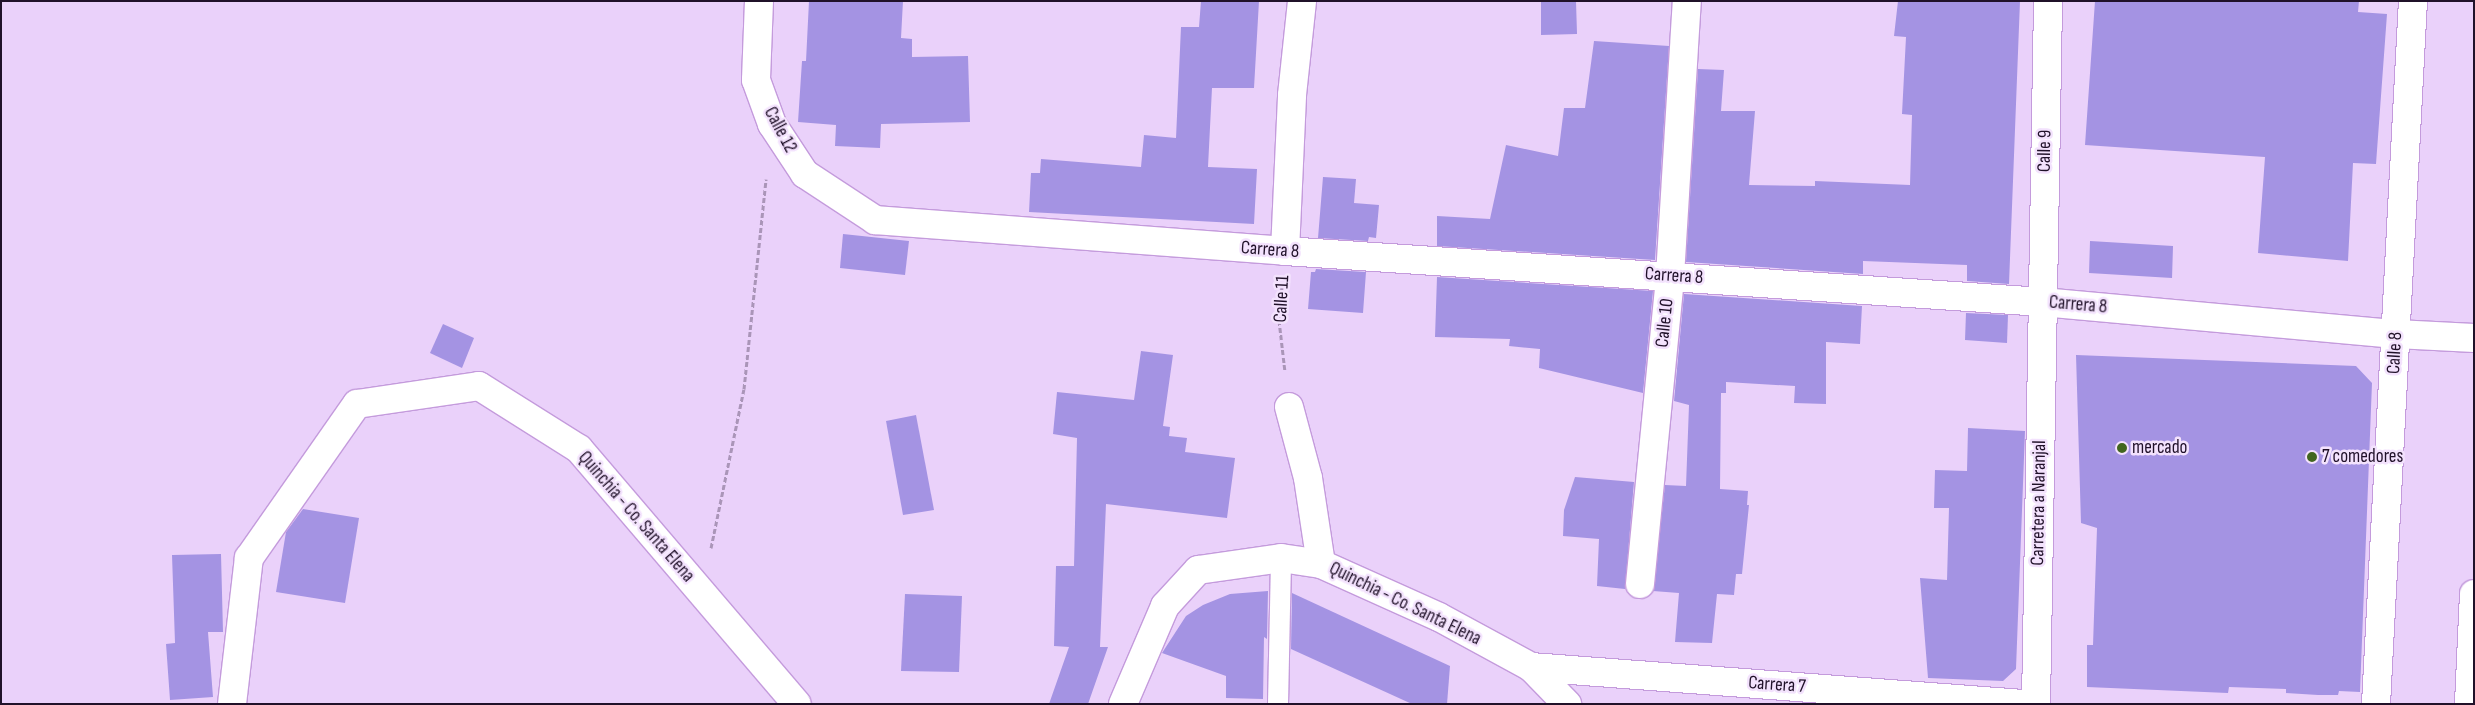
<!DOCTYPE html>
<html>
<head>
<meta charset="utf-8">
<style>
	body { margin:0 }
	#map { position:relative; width:2475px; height:705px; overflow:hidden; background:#ead1fa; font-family:"Sofia Sans Condensed",sans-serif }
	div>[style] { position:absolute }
	.building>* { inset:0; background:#a493e3 }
	.path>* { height:3px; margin-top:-1.5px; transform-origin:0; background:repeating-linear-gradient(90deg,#aa95b8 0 5px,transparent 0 7.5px) }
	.roads { filter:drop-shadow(1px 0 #c49bdc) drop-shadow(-1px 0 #c49bdc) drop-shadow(0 1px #c49bdc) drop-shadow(0 -1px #c49bdc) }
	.lane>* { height:20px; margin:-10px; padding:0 10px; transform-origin:10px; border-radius:10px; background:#fff }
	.street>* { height:28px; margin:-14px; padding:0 14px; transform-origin:14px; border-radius:14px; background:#fff }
	.secondary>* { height:28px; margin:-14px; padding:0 14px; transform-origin:14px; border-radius:14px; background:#fff }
	.dots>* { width:14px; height:14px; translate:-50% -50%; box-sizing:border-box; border:2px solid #f3e2fd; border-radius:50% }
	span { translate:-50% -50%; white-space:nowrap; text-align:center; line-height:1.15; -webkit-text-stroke:5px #f3e2fd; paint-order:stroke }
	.street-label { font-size:19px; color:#201129 }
	.poi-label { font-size:19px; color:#201129 }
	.left { translate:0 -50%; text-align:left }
	.frame { position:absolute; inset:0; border:2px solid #201129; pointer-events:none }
</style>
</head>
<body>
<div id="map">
	<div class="building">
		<i style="clip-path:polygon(809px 1px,903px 1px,901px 38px,912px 39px,912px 57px,968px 56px,970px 122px,881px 124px,880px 148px,835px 146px,836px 125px,798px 122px,802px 61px,806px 61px)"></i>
		<i style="clip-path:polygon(1201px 1px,1259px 1px,1254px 88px,1212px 88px,1208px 167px,1257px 169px,1254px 224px,1029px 212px,1031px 173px,1040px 173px,1041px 159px,1141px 167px,1144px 135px,1176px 138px,1181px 27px,1199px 27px)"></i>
		<i style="clip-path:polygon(1541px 1px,1576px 1px,1577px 34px,1541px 35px)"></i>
		<i style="clip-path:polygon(1898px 1px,2020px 1px,2009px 284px,1967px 281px,1967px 265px,1863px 261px,1863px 274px,1686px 262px,1698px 69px,1724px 70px,1721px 111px,1755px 111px,1749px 185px,1815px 186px,1815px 181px,1910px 185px,1912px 115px,1902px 114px,1906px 37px,1894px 36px)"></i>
		<i style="clip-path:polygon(2095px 1px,2359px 1px,2358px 12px,2387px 14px,2376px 164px,2353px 163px,2348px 261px,2258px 253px,2265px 157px,2085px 145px)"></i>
		<i style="clip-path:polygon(1594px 41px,1669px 46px,1655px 260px,1437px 246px,1437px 216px,1490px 219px,1506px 145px,1558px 156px,1564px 108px,1585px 108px)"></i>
		<i style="clip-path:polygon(1323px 177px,1356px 179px,1354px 203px,1379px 205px,1376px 238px,1369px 237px,1368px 241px,1318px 238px)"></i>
		<i style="clip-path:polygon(843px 234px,909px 241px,905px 275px,840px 268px)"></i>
		<i style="clip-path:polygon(2090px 241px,2173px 246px,2172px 278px,2089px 273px)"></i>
		<i style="clip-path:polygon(1316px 269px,1366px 272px,1363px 313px,1308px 309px,1311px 272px,1315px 272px)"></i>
		<i style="clip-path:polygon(1437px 277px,1653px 291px,1643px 393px,1539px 368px,1540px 349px,1509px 346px,1510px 339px,1435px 337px)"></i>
		<i style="clip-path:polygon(1684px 294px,1862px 306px,1860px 344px,1826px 342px,1826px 404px,1794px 403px,1795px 386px,1726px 382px,1726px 393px,1721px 393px,1720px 489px,1748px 491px,1747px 505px,1749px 505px,1742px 574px,1736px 574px,1734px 595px,1717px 594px,1712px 643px,1675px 642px,1679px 593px,1653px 591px,1665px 485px,1686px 486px,1689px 405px,1674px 401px)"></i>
		<i style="clip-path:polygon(1966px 313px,2008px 315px,2007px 343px,1965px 340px)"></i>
		<i style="clip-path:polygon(443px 324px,474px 338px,462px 368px,430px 353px)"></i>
		<i style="clip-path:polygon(1141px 351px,1173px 355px,1163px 426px,1170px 427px,1169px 436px,1187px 438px,1185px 452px,1235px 458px,1227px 518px,1106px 504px,1100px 647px,1108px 647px,1088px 704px,1049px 704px,1069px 647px,1054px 646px,1056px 566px,1074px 566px,1077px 438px,1053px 434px,1057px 392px,1134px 400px)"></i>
		<i style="clip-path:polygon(2076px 355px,2356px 366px,2372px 383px,2360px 692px,2339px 691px,2338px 695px,2318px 695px,2286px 693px,2286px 689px,2229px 687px,2228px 693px,2087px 687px,2087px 645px,2093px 645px,2097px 528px,2081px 523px)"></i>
		<i style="clip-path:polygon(916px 415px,934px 510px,903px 515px,886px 421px)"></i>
		<i style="clip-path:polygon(1968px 428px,2025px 431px,2016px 669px,2003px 681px,1928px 678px,1920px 578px,1947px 580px,1949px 508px,1934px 508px,1935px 470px,1967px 471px)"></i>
		<i style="clip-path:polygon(1575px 477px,1634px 482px,1625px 589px,1597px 586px,1599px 539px,1563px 536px,1564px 510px)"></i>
		<i style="clip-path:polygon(303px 509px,359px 518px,345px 603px,276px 592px,286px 532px)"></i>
		<i style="clip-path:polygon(221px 554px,223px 632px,208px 632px,213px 697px,170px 700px,166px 644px,175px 643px,172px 555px)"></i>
		<i style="clip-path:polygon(1268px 591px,1267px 639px,1264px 637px,1263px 699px,1226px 698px,1226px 676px,1162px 653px,1186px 616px,1203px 605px,1230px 594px)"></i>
		<i style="clip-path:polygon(1292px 593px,1450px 666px,1447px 704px,1412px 704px,1291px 649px)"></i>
		<i style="clip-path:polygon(905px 594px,962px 596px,959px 672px,901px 671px)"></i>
	</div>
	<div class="path">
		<i style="left:1282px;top:286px;width:34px;rotate:95deg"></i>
		<i style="left:1279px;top:320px;width:52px;rotate:83.4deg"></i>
		<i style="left:711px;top:548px;width:162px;rotate:-78.3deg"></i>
		<i style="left:744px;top:389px;width:211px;rotate:-84deg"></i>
	</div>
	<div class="roads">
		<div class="lane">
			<i style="left:1278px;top:704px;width:146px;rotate:-88.8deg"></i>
		</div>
		<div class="street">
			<i style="left:759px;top:1px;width:79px;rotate:92.2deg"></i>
			<i style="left:756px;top:80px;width:47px;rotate:70deg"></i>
			<i style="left:772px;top:124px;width:60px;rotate:56.6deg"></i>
			<i style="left:805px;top:174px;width:84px;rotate:33.3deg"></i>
			<i style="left:875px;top:220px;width:411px;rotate:4.3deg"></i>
			<i style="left:1285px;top:251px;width:759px;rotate:3.85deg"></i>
			<i style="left:2042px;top:302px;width:355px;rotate:5.2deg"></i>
			<i style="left:2396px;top:334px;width:78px;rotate:2.9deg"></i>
			<i style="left:1285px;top:251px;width:156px;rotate:-87.4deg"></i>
			<i style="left:1292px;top:95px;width:95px;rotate:-83.9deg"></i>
			<i style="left:1289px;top:407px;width:73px;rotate:75deg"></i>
			<i style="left:1308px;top:478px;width:87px;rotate:81.4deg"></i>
			<i style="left:1640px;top:584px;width:309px;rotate:-84.4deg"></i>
			<i style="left:1670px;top:276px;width:276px;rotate:-86.5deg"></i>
			<i style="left:1531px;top:667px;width:494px;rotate:4.3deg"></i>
			<i style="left:232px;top:704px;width:147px;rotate:-83.4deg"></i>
			<i style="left:249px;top:558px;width:188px;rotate:-55deg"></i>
			<i style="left:357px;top:404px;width:123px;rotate:-8.4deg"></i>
			<i style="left:479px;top:386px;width:118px;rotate:32.2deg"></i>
			<i style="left:579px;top:449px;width:335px;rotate:49.5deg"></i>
			<i style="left:1123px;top:704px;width:107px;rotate:-66.8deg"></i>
			<i style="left:1165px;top:606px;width:49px;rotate:-47.5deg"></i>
			<i style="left:1198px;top:570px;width:84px;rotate:-8.2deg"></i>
			<i style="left:1281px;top:558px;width:40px;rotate:8.5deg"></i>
			<i style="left:1321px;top:564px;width:129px;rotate:24.2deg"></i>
			<i style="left:1439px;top:617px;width:105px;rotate:28.5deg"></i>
			<i style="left:1531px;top:667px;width:52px;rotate:45.8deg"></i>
			<i style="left:2376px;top:704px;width:704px;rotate:-86.99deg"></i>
			<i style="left:2469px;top:704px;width:110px;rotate:-87.4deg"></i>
		</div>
		<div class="secondary">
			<i style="left:2036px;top:704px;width:703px;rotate:-89.02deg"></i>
		</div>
	</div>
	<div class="dots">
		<i style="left:2122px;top:448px;background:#41661f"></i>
		<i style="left:2312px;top:457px;background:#41661f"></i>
	</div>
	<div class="street-label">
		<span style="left:780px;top:130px;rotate:62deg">Calle 12</span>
		<span style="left:2045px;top:151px;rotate:-89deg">Calle 9</span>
		<span style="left:1270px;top:250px;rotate:4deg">Carrera 8</span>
		<span style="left:1674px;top:276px;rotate:4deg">Carrera 8</span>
		<span style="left:1282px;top:299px;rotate:-87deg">Calle 11</span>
		<span style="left:2078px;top:305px;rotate:5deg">Carrera 8</span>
		<span style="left:1665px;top:323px;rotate:-84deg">Calle 10</span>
		<span style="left:2395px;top:353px;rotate:-87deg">Calle 8</span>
		<span style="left:2039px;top:503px;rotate:-89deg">Carretera a Naranjal</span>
		<span style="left:636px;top:517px;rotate:49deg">Quinchia - Co. Santa Elena</span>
		<span style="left:1405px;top:604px;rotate:26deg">Quinchia - Co. Santa Elena</span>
		<span style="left:1777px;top:685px;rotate:4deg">Carrera 7</span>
	</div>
	<div class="poi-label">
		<span class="left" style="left:2132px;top:448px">mercado</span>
		<span class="left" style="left:2322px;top:457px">7 comedores</span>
	</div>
	<div class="frame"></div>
</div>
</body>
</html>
